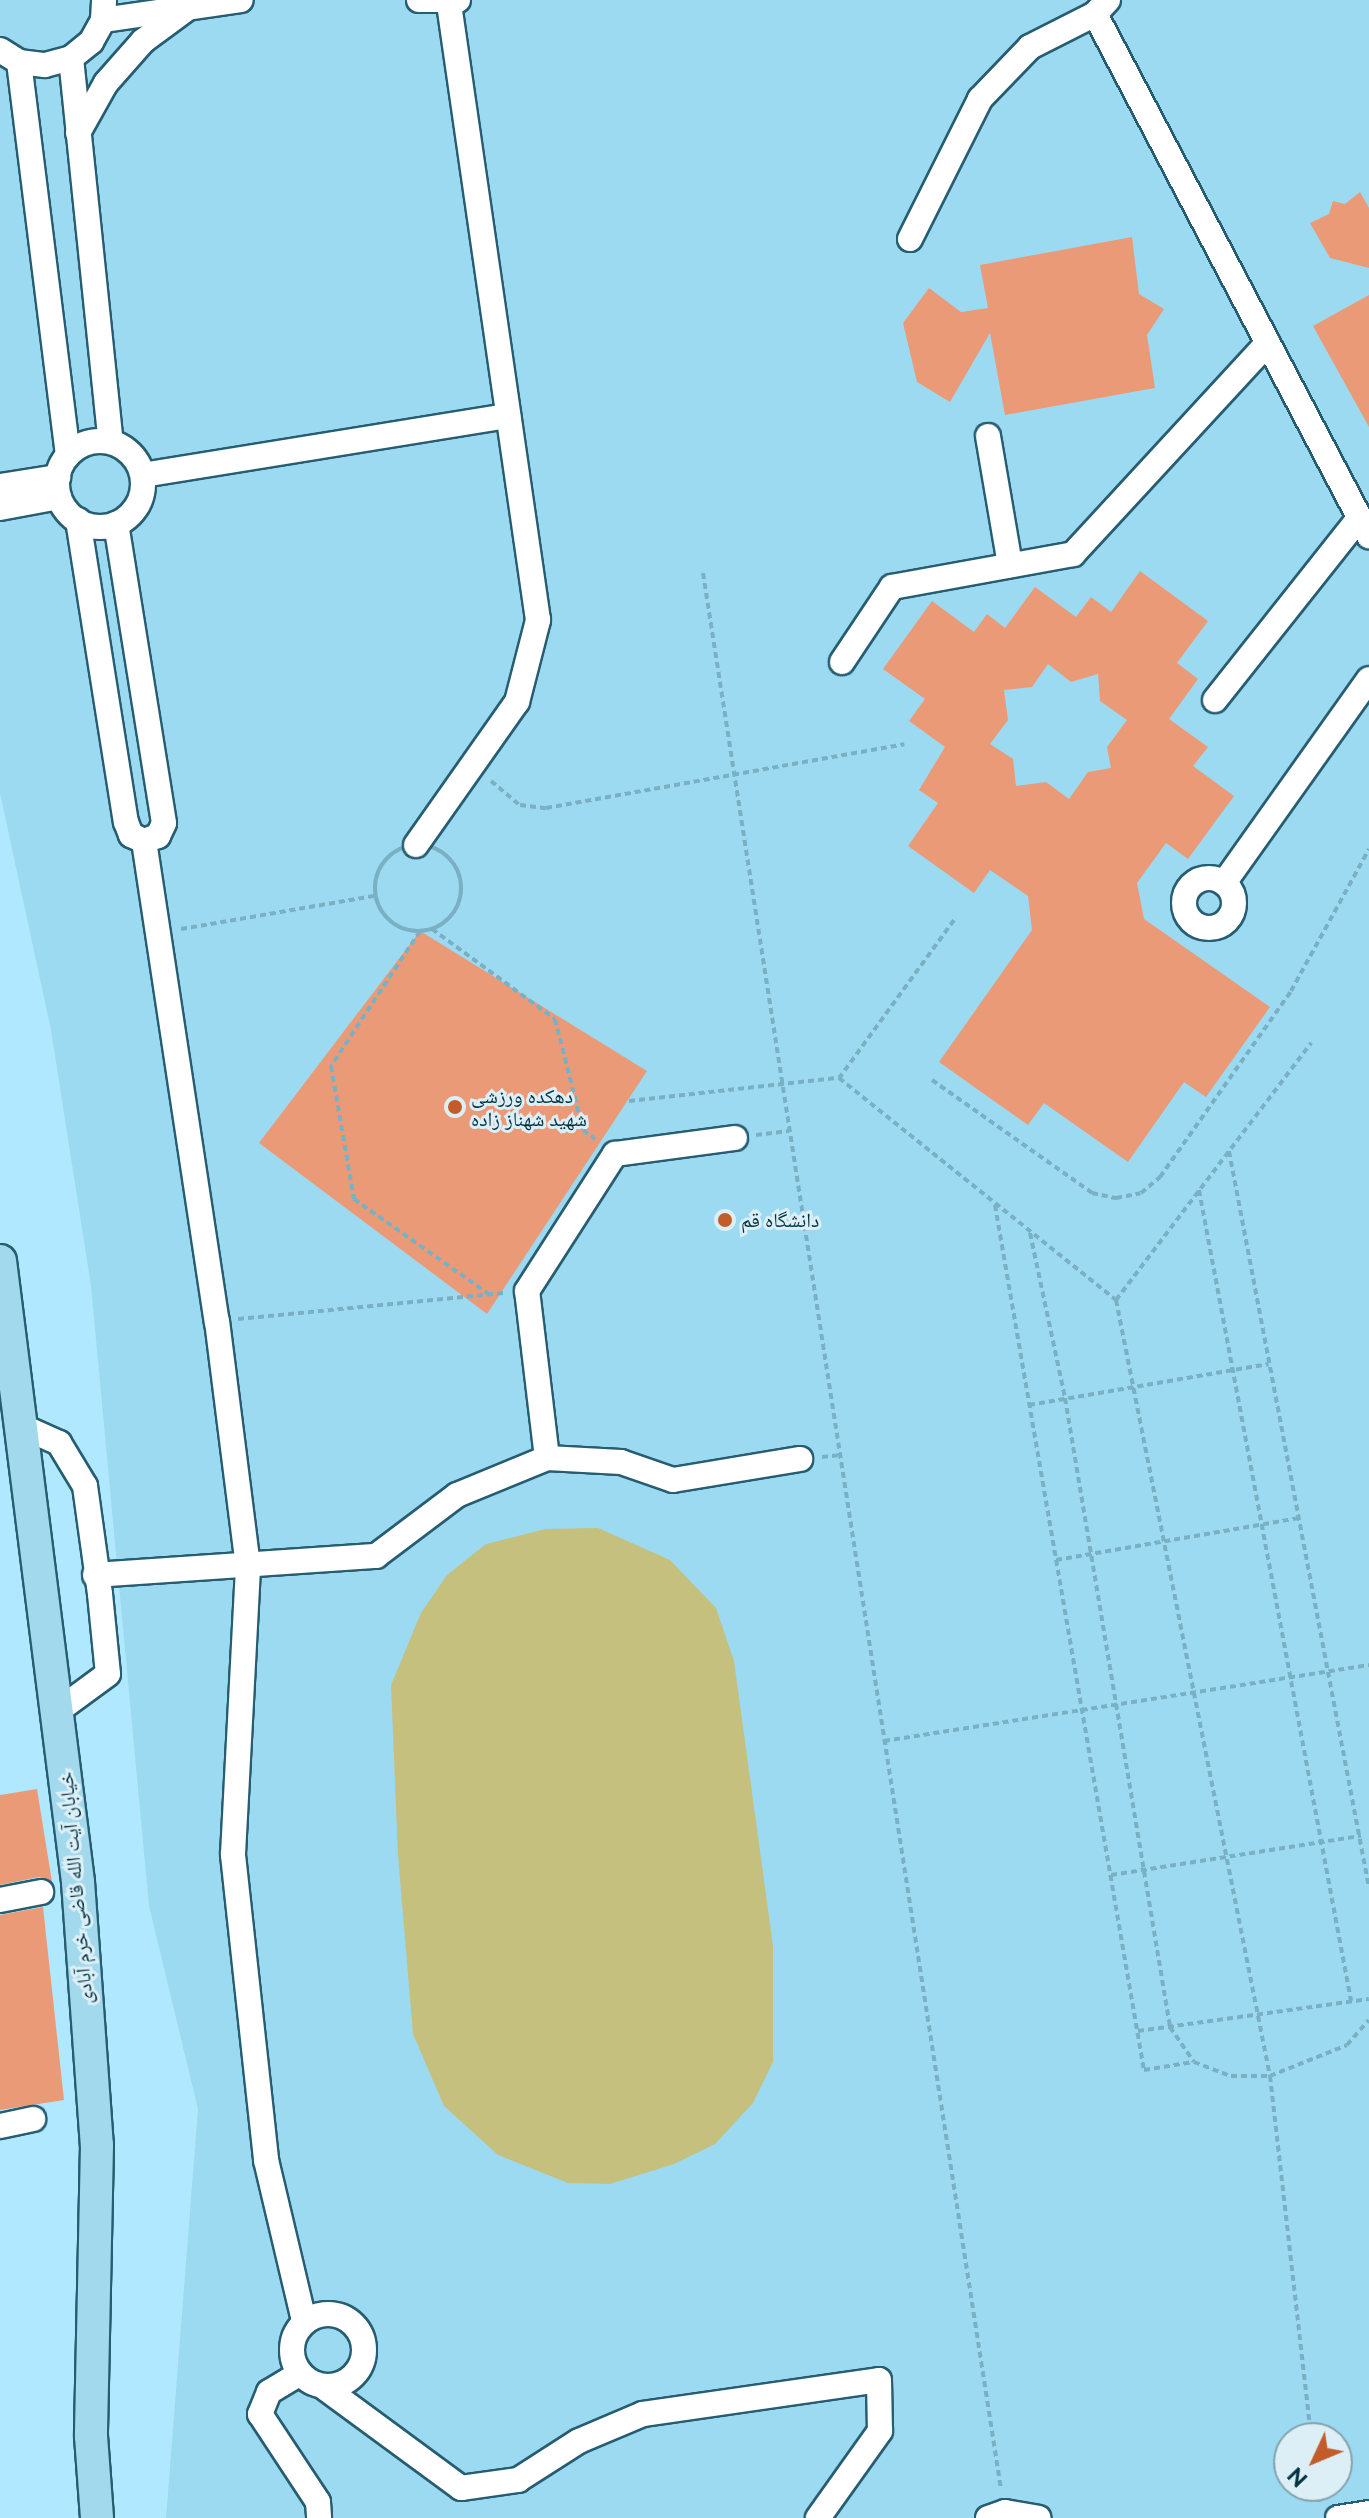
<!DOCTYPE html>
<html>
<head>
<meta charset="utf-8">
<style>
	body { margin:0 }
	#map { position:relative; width:1369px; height:2518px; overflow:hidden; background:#b0e8ff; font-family:Raleway,"Noto Naskh Arabic",sans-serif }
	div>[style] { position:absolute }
	.built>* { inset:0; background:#9cdaf1 }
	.green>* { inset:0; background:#c5c07e }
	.building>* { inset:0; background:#eb9a77 }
	.path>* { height:4px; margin-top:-2px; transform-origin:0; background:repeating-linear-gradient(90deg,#7ab0c4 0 6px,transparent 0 10px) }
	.path>.ring { margin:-2px; padding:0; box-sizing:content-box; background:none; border:4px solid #7ab0c4; border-radius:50% }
	.roads { filter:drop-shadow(2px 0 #275d70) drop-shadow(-2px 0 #275d70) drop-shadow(0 2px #275d70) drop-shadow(0 -2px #275d70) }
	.minor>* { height:24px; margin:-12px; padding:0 12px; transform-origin:12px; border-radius:12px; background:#fff }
	.minor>.ring { margin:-12px; padding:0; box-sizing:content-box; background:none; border:24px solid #fff; border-radius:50% }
	.major>* { height:32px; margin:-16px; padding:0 16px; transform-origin:16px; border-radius:16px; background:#a3d9ec }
	.dots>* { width:22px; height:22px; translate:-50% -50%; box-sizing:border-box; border:4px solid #ddeff6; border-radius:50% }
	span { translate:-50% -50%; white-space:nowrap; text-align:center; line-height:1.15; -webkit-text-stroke:6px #ddeff6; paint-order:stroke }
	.poi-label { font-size:20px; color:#023241 }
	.left { translate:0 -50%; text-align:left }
	.street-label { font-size:20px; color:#023241 }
	.north { position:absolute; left:1273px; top:2422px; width:80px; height:80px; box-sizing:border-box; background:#ddeff6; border:2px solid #85a3ae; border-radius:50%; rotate:226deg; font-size:22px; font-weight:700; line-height:32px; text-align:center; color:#023241 }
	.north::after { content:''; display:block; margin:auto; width:28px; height:36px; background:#c25c2b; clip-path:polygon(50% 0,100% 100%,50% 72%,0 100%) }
</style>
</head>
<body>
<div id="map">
	<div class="built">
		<i style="clip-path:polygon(evenodd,0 0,1369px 0,1369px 2518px,166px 2518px,198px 2109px,149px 1906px,91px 1286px,51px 1030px,0 793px,0 0,1289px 2438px,1337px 2438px,1337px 2486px,1289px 2486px,1289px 2438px)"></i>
	</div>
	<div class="green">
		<i style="clip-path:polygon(598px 1528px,670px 1560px,716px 1608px,734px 1661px,773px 1946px,773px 2062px,753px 2103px,715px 2144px,674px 2164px,610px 2184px,568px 2183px,498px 2155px,444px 2106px,413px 2034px,398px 1855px,391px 1685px,421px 1613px,447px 1575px,486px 1544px,545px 1529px)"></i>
	</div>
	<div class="building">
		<i style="clip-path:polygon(1360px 192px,1369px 208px,1369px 268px,1330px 258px,1310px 223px,1329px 214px,1333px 201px,1345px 204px)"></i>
		<i style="clip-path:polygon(1132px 237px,1139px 294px,1164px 309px,1147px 335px,1155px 388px,1005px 415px,990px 333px,950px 402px,917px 382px,903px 323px,929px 288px,961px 312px,988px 308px,980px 265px)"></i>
		<i style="clip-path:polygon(1369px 295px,1369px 427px,1313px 326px)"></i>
		<i style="clip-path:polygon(evenodd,1140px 571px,1208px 621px,1177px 663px,1198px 679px,1169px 719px,1208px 747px,1193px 766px,1234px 796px,1188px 859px,1166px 843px,1137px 883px,1144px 919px,1270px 1007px,1206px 1097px,1184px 1082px,1128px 1162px,1044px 1103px,1028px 1125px,939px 1062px,1032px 930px,1028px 896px,990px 870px,974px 893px,908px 846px,938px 803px,919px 790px,945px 747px,909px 721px,925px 699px,883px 669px,932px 601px,974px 632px,987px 614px,1005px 628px,1035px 587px,1076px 617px,1091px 597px,1111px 612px,1140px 571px,1048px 664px,1071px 682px,1098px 674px,1100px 701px,1127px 720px,1107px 747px,1111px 768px,1088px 772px,1069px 799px,1046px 782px,1016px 786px,1013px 759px,990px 744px,1008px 720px,1004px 690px,1032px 687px,1048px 664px)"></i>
		<i style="clip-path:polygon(420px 931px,647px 1071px,487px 1314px,259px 1143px)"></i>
		<i style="clip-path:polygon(37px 1789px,52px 1882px,39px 1877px,0 1885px,0 1795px)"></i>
		<i style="clip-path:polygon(43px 1907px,64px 2100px,0 2110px,0 1915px)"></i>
	</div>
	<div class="path">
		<i style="left:703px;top:573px;width:1940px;rotate:81.16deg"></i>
		<i style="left:491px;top:781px;width:38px;rotate:40deg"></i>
		<i style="left:520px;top:805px;width:26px;rotate:7deg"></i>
		<i style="left:546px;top:808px;width:364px;rotate:-10.1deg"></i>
		<i class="ring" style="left:375px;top:845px;width:82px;height:82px"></i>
		<i style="left:954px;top:920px;width:195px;rotate:126deg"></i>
		<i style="left:839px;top:1078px;width:355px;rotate:38.7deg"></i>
		<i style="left:1116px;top:1300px;width:791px;rotate:78.78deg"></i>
		<i style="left:1270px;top:2076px;width:364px;rotate:83.5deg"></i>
		<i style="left:181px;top:929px;width:197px;rotate:-9.7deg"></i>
		<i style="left:432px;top:929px;width:152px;rotate:36.2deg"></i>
		<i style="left:555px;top:1019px;width:114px;rotate:75.8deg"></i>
		<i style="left:583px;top:1130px;width:15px;rotate:37deg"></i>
		<i style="left:420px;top:931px;width:162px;rotate:123.4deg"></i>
		<i style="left:331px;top:1066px;width:135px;rotate:80.2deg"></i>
		<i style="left:354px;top:1199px;width:166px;rotate:35.2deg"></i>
		<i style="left:932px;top:1080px;width:196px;rotate:35.2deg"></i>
		<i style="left:1092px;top:1193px;width:25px;rotate:12deg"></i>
		<i style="left:1116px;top:1198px;width:25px;rotate:-11deg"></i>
		<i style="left:1141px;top:1193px;width:25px;rotate:-40deg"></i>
		<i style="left:1160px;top:1177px;width:228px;rotate:-54.8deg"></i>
		<i style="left:1291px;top:991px;width:162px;rotate:-61.2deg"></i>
		<i style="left:629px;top:1101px;width:211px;rotate:-6.3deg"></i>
		<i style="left:756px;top:1135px;width:33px;rotate:-7deg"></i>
		<i style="left:1229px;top:1151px;width:750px;rotate:79.24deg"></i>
		<i style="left:1199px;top:1190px;width:825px;rotate:79.38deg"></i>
		<i style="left:995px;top:1205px;width:878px;rotate:80.23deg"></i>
		<i style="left:1144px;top:2070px;width:50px;rotate:-9.3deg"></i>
		<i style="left:1030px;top:1233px;width:169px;rotate:78deg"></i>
		<i style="left:1065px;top:1398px;width:638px;rotate:80.52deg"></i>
		<i style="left:1170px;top:2027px;width:42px;rotate:55.6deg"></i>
		<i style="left:1194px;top:2062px;width:40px;rotate:21deg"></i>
		<i style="left:1231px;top:2076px;width:39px"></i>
		<i style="left:1270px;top:2076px;width:83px;rotate:-21.9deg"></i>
		<i style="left:1347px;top:2045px;width:33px;rotate:-49deg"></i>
		<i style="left:1116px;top:1300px;width:323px;rotate:-52.8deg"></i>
		<i style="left:238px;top:1319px;width:267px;rotate:-5.6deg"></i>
		<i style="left:1029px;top:1405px;width:243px;rotate:-9.7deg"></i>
		<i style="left:822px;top:1457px;width:18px;rotate:-6deg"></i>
		<i style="left:1056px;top:1560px;width:246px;rotate:-9.8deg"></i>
		<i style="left:884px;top:1741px;width:491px;rotate:-8.9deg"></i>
		<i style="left:1111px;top:1875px;width:253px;rotate:-8.9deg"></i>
		<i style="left:1138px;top:2031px;width:233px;rotate:-7.9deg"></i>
		<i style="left:1317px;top:2486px;width:18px;rotate:84deg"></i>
	</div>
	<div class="roads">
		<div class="minor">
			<i style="left:419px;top:0;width:39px"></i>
			<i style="left:1095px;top:14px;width:590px;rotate:62.3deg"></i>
			<i style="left:103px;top:20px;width:139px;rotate:-8.2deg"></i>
			<i style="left:0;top:50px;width:22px;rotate:32deg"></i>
			<i style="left:19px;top:62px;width:26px;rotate:7deg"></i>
			<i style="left:45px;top:65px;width:27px;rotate:-15deg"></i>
			<i style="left:71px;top:58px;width:26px;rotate:-39deg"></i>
			<i style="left:91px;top:42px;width:25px;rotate:-61deg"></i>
			<i style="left:103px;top:20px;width:20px;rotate:-87deg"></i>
			<i style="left:71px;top:58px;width:386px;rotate:84.1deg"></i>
			<i style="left:19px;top:62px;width:396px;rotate:82.9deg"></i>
			<i style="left:78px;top:133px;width:57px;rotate:-60.8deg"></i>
			<i style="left:106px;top:83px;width:56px;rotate:-48.6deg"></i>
			<i style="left:143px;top:41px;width:56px;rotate:-36.3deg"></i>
			<i style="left:910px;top:239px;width:157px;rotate:-63.4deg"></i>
			<i style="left:980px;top:99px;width:72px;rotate:-46.1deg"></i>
			<i style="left:1030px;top:47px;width:73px;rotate:-26.9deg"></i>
			<i style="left:1095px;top:14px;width:19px;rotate:-47deg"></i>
			<i style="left:988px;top:436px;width:131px;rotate:80.3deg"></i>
			<i class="ring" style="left:57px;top:441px;width:62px;height:62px"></i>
			<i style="left:143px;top:475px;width:370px;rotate:-9.2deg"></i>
			<i style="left:0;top:486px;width:59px;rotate:-8.8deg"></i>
			<i style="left:0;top:508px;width:60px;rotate:-10.6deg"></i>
			<i style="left:78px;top:520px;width:306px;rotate:81deg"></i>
			<i style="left:126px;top:822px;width:14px;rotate:69deg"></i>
			<i style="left:131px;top:835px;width:14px;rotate:25deg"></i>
			<i style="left:144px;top:841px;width:15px;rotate:-20deg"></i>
			<i style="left:158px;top:836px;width:14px;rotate:-65deg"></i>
			<i style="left:164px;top:823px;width:303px;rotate:-99.1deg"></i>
			<i style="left:842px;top:662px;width:90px;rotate:-56.3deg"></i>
			<i style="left:892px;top:587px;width:184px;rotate:-10.3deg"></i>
			<i style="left:1073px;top:554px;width:287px;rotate:-47.3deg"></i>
			<i style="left:1215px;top:700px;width:233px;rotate:-51.6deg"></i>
			<i style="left:144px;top:841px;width:486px;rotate:81.4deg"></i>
			<i style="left:217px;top:1321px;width:249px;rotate:82.8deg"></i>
			<i style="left:248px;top:1568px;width:287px;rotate:93deg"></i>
			<i style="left:233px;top:1855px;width:307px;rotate:83.8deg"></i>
			<i style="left:266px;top:2160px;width:165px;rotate:76.7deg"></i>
			<i style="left:416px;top:845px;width:175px;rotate:-54.8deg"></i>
			<i style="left:517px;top:702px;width:85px;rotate:-75.6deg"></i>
			<i style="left:538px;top:620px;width:622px;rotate:-98.22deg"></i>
			<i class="ring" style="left:1184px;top:878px;width:26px;height:26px"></i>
			<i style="left:1224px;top:883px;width:250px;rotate:-54.6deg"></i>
			<i style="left:21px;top:1426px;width:42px;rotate:24.1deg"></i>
			<i style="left:59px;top:1443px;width:50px;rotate:58.8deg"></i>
			<i style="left:85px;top:1486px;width:109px;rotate:82.1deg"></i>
			<i style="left:100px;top:1594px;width:80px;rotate:84.3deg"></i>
			<i style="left:108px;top:1674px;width:61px;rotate:143.7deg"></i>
			<i style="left:547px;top:1458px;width:168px;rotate:-96.8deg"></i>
			<i style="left:527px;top:1291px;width:163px;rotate:-57.3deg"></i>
			<i style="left:615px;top:1154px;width:121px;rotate:-7.6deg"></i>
			<i style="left:95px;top:1575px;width:282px;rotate:-3.9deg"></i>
			<i style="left:376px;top:1556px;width:101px;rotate:-37deg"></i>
			<i style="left:457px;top:1495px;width:97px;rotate:-22.3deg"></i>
			<i style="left:547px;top:1458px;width:74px;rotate:3.1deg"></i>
			<i style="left:621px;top:1462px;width:55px;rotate:19.1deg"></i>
			<i style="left:673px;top:1480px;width:129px;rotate:-9.4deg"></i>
			<i style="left:0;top:1900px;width:42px;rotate:-11deg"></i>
			<i style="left:0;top:2126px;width:34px;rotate:-12deg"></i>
			<i class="ring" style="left:292px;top:2314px;width:48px;height:48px"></i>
			<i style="left:299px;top:2374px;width:35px;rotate:149deg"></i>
			<i style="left:269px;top:2392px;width:24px;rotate:112deg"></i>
			<i style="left:260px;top:2414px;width:105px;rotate:56.6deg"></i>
			<i style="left:318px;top:2502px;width:16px;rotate:86deg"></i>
			<i style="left:325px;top:2388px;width:169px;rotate:36.3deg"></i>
			<i style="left:461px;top:2488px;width:58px;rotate:-8deg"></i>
			<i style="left:518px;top:2480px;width:72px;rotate:-32.6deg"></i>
			<i style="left:579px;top:2441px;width:69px;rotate:-22.9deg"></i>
			<i style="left:643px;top:2414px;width:238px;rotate:-8.2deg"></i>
			<i style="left:879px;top:2380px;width:51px;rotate:88.9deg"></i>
			<i style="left:880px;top:2431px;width:107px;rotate:125.5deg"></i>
			<i style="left:988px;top:2518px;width:18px;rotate:-19deg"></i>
			<i style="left:1005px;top:2512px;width:34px;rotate:10deg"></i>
			<i style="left:1338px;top:2518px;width:31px;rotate:-9deg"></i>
		</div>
		<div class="major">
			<i style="left:0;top:1261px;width:626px;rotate:82.84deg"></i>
			<i style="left:78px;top:1882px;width:264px;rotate:85.9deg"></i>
			<i style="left:97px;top:2145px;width:291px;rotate:91.2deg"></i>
			<i style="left:91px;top:2436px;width:82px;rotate:85.8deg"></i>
		</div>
	</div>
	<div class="dots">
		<i style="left:455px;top:1107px;background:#c25c2b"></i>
		<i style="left:725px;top:1220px;background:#c25c2b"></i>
	</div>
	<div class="poi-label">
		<span class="left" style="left:471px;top:1108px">دهکده ورزشی<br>شهید شهناز زاده</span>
		<span class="left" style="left:741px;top:1220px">دانشگاه قم</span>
	</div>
	<div class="street-label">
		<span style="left:76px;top:1888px;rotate:-95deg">خیابان آیت الله قاضی خرم آبادی</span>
	</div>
	<div class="north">N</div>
</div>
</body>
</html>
